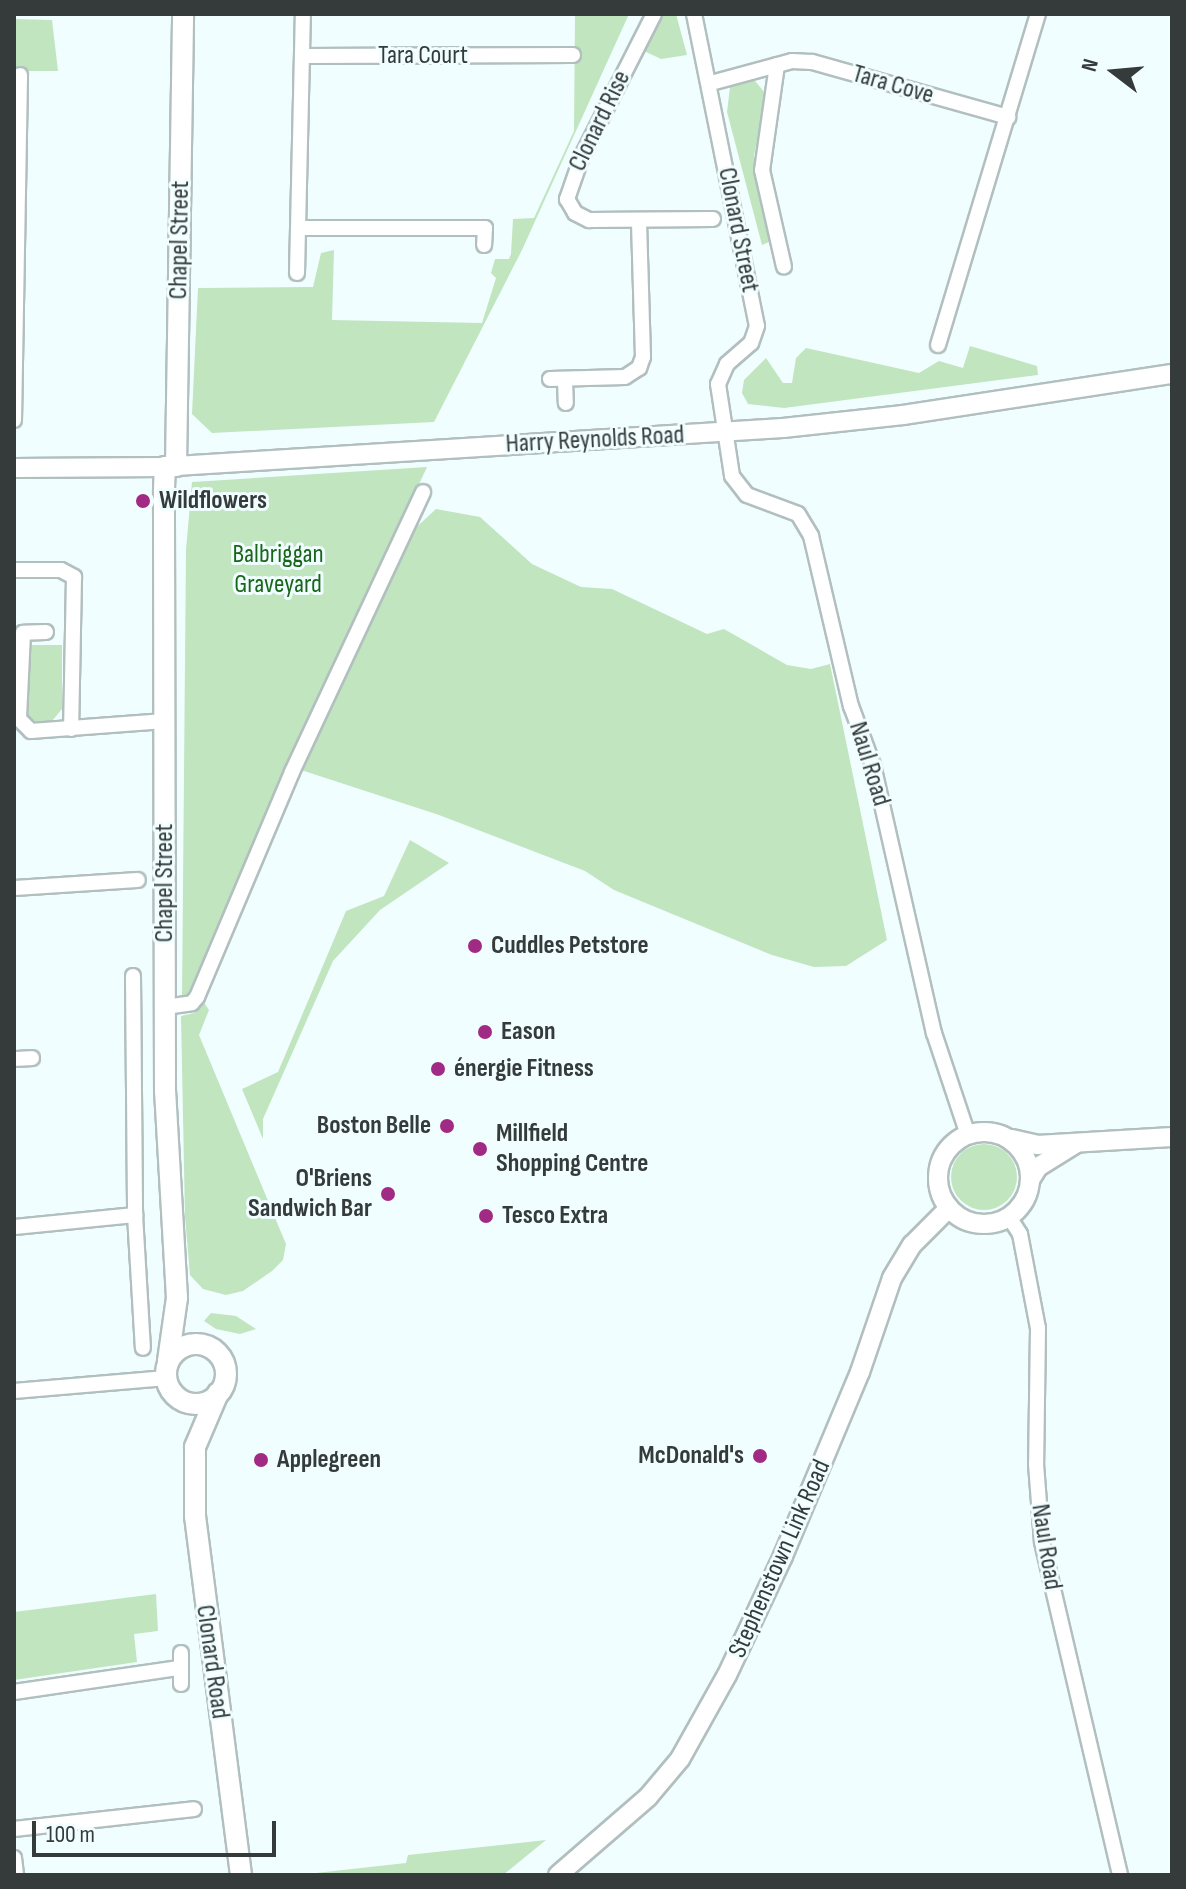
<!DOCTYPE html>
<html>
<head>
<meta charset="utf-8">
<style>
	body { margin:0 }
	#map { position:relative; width:1186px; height:1889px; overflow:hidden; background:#f1feff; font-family:"Sofia Sans Condensed",sans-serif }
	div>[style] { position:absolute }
	.green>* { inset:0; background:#c1e5be }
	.round { border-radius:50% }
	.roads { filter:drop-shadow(2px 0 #b2bfbf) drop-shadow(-2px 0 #b2bfbf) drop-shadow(0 2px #b2bfbf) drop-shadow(0 -2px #b2bfbf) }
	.minor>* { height:14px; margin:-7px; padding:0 7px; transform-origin:7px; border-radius:7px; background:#fff }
	.tertiary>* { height:18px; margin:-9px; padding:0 9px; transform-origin:9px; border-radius:9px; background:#fff }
	.tertiary>.ring { margin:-9px; padding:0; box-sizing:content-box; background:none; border:18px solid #fff; border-radius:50% }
	.secondary>* { height:20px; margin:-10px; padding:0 10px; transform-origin:10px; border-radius:10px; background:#fff }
	.secondary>.ring { margin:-10px; padding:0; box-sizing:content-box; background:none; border:20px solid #fff; border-radius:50% }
	.dots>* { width:22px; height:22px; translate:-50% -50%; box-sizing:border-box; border:4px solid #f1feff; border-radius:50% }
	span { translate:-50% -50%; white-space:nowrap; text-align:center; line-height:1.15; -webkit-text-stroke:6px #f1feff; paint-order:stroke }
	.street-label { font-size:26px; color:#353a3a }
	.poi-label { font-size:26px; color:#353a3a; font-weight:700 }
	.left { translate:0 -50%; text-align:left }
	.right { translate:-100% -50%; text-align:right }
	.park-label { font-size:26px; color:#1a6619 }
	.frame { position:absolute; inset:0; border:16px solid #353a3a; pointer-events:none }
	.north { position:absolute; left:1074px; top:32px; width:80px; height:80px; -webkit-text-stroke:6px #f1feff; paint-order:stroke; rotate:286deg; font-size:22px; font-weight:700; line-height:32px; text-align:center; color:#353a3a }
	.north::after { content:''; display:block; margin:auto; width:28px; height:36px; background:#353a3a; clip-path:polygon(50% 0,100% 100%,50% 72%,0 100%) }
	.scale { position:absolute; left:32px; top:1821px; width:244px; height:36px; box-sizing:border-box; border:4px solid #353a3a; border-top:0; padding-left:10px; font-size:24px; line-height:28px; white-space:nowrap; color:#353a3a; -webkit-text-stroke:6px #f1feff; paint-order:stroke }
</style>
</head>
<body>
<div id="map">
	<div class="green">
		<i style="clip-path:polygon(575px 14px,629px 14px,522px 250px,434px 422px,212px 433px,192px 414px,198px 288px,313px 287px,321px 253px,334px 250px,332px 320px,482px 323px,496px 278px,491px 273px,495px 259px,509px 259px,511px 254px,513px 219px,534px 218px,574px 131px)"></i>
		<i style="clip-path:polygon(662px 14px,676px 14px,687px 55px,661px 59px,644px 51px)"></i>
		<i style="clip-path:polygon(14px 19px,52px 20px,58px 71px,14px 71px)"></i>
		<i style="clip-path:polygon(742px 79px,755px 81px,766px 94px,754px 156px,771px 241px,762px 245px,727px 112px,730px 87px)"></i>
		<i style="clip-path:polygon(970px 346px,1037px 366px,1038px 375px,784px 408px,748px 404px,742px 393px,744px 380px,766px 358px,783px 383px,792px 383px,796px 358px,806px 348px,919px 373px,939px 361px,963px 368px)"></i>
		<i style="clip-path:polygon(427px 467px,307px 725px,194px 991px,182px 998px,186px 550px,192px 482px)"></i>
		<i style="clip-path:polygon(436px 509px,480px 517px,532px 564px,581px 587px,612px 589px,707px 634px,724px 629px,787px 665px,811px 669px,830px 664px,887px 940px,846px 966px,814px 967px,772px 955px,614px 890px,585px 871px,439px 815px,301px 770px,410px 533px)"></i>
		<i style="clip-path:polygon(28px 645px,62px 645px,62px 709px,52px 721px,38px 723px,28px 716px)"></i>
		<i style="clip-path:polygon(410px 840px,449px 863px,380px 910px,333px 961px,263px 1119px,263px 1139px,242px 1089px,278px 1072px,346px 911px,384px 896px)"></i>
		<i style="clip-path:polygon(203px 1001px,209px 1010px,199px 1035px,286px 1244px,283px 1260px,272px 1271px,243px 1291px,226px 1295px,203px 1289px,190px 1275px,185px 1217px,181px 1016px,194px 1013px)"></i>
		<i class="round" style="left:951px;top:1144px;width:66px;height:66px"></i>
		<i style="clip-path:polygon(211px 1313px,236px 1316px,256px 1329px,240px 1334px,216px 1329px,204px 1321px)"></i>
		<i style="clip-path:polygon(156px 1594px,158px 1631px,134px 1634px,137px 1662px,14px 1680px,14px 1612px)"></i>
		<i style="clip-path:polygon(546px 1840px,503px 1875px,298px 1875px,406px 1863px,408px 1855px)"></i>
	</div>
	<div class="roads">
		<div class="minor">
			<i style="left:654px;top:14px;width:159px;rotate:116.9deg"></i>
			<i style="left:582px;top:156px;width:46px;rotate:109.2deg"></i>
			<i style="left:567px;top:199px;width:16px;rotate:60deg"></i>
			<i style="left:575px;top:213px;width:16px;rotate:27deg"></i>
			<i style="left:589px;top:220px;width:124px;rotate:-0.5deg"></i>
			<i style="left:694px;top:14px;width:318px;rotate:78.6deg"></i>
			<i style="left:757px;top:326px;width:18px;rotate:109deg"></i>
			<i style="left:751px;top:343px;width:32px;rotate:139deg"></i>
			<i style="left:727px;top:364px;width:22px;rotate:114deg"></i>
			<i style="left:718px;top:384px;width:93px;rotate:81.3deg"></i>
			<i style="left:732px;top:476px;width:24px;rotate:52deg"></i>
			<i style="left:747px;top:495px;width:54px;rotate:20.4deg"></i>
			<i style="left:798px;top:514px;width:26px;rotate:59deg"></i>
			<i style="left:811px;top:536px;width:175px;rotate:76.8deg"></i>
			<i style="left:851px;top:706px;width:63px;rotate:69.6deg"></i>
			<i style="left:873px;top:765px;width:275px;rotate:77.2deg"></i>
			<i style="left:934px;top:1033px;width:108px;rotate:71.6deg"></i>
			<i style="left:303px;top:56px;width:270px;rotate:-0.2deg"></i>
			<i style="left:777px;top:65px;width:106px;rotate:98.1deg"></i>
			<i style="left:762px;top:170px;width:99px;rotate:77.2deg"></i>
			<i style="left:711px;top:83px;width:84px;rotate:-15.2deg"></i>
			<i style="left:792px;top:61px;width:20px;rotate:3deg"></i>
			<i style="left:812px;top:62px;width:204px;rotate:15.7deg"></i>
			<i style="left:300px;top:228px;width:185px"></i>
			<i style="left:485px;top:228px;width:17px;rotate:93deg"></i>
			<i style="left:297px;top:273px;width:259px;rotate:-88.7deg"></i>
			<i style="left:938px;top:345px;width:346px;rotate:-73.2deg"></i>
			<i style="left:550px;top:379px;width:75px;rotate:-1.5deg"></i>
			<i style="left:625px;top:377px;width:17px;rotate:-33deg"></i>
			<i style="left:639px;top:368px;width:12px;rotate:-70deg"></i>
			<i style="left:643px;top:357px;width:136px;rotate:-91.7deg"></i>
			<i style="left:565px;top:380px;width:23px;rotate:88deg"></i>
			<i style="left:14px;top:420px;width:345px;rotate:-89deg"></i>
			<i style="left:14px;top:570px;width:47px"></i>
			<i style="left:61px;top:570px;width:15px;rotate:28deg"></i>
			<i style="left:74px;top:577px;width:152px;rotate:91.1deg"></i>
			<i style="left:46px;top:632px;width:23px;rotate:178deg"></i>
			<i style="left:23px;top:633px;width:86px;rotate:92.7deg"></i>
			<i style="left:19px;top:719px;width:17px;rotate:45deg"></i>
			<i style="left:31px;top:731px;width:134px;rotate:-4.3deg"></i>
			<i style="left:14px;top:888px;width:124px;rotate:-3.7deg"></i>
			<i style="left:133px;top:976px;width:239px;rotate:89.5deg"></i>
			<i style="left:135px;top:1215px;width:133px;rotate:86.6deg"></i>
			<i style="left:165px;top:1007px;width:27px;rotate:-8deg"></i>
			<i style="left:192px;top:1003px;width:8px;rotate:-50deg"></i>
			<i style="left:197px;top:997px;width:244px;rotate:-67.1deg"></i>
			<i style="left:292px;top:772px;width:309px;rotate:-64.9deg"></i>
			<i style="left:14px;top:1059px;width:18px;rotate:-3deg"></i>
			<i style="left:1009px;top:1217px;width:20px;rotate:57deg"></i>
			<i style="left:1020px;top:1234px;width:96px;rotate:79.2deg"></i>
			<i style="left:1038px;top:1328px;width:136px;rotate:90.8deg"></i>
			<i style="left:1036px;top:1464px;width:78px;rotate:85.6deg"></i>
			<i style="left:1042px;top:1542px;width:342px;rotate:76.8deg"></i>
			<i style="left:14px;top:1227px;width:122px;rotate:-5.7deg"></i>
			<i style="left:14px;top:1391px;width:153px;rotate:-4.9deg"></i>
			<i style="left:181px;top:1684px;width:31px;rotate:-90deg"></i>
			<i style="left:14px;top:1692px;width:167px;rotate:-8.3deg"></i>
			<i style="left:14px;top:1829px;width:181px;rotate:-6.3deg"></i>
			<i style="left:14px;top:1858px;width:17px;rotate:83deg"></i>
		</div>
		<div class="tertiary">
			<i style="left:176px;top:466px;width:608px;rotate:-3.58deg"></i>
			<i style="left:783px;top:428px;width:121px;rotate:-6.2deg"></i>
			<i style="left:903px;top:415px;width:272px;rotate:-8.7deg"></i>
			<i style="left:14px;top:468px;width:151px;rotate:-0.4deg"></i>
			<i class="ring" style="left:938px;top:1132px;width:74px;height:74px"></i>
			<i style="left:1012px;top:1139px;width:26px;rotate:13deg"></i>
			<i style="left:1037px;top:1145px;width:135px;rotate:-3.4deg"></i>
			<i style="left:1030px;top:1180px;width:15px;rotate:-58deg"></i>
			<i style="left:1038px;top:1167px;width:44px;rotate:-31.9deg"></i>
			<i style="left:558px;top:1875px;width:119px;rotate:-40.9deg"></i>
			<i style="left:648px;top:1797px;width:50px;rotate:-49.9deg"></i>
			<i style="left:680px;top:1759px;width:96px;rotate:-60.8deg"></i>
			<i style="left:727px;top:1675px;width:132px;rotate:-64.8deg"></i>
			<i style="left:783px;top:1556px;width:199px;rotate:-67.3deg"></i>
			<i style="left:860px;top:1372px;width:99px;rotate:-71.2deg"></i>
			<i style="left:892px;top:1278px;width:39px;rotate:-59deg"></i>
			<i style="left:912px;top:1245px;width:52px;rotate:-45deg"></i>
		</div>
		<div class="secondary">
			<i class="ring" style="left:166px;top:1344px;width:40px;height:40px"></i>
			<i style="left:168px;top:1361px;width:64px;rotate:-81.9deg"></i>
			<i style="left:177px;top:1298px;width:207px;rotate:-93.3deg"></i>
			<i style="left:165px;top:1091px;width:601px;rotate:-90.1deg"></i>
			<i style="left:164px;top:490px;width:23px;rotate:-88deg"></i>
			<i style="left:165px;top:467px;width:11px;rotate:-5deg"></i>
			<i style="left:176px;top:466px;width:452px;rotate:-89.1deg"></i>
			<i style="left:218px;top:1393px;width:59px;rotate:113.1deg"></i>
			<i style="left:195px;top:1447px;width:69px;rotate:90deg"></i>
			<i style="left:195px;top:1516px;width:362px;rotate:82.7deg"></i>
		</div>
	</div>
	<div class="dots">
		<i style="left:143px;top:501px;background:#a12b84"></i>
		<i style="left:475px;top:946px;background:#a12b84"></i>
		<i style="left:485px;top:1032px;background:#a12b84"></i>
		<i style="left:438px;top:1069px;background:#a12b84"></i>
		<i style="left:447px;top:1126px;background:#a12b84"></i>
		<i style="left:480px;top:1149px;background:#a12b84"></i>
		<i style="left:388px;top:1194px;background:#a12b84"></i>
		<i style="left:486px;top:1216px;background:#a12b84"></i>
		<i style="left:760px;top:1456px;background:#a12b84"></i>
		<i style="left:261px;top:1460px;background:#a12b84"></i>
	</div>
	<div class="street-label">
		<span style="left:423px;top:56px">Tara Court</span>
		<span style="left:893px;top:85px;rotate:16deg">Tara Cove</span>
		<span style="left:600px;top:121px;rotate:-64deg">Clonard Rise</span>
		<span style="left:738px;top:230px;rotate:79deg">Clonard Street</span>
		<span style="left:180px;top:240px;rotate:-89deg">Chapel Street</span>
		<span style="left:595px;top:440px;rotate:-3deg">Harry Reynolds Road</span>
		<span style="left:869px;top:764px;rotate:73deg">Naul Road</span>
		<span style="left:165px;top:883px;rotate:-90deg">Chapel Street</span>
		<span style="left:1046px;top:1547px;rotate:81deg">Naul Road</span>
		<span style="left:780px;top:1559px;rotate:-66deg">Stephenstown Link Road</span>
		<span style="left:212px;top:1662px;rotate:82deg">Clonard Road</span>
	</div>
	<div class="poi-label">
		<span class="left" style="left:159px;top:501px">Wildflowers</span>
		<span class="left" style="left:491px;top:946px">Cuddles Petstore</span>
		<span class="left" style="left:501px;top:1032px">Eason</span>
		<span class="left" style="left:454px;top:1069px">énergie Fitness</span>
		<span class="right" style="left:431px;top:1126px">Boston Belle</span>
		<span class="left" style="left:496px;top:1149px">Millfield<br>Shopping Centre</span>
		<span class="right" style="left:372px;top:1194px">O'Briens<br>Sandwich Bar</span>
		<span class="left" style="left:502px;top:1216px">Tesco Extra</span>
		<span class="right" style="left:744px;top:1456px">McDonald's</span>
		<span class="left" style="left:277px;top:1460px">Applegreen</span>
	</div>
	<div class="park-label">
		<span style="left:278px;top:570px">Balbriggan<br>Graveyard</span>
	</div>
	<div class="frame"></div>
	<div class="north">N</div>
	<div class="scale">100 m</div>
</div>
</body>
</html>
